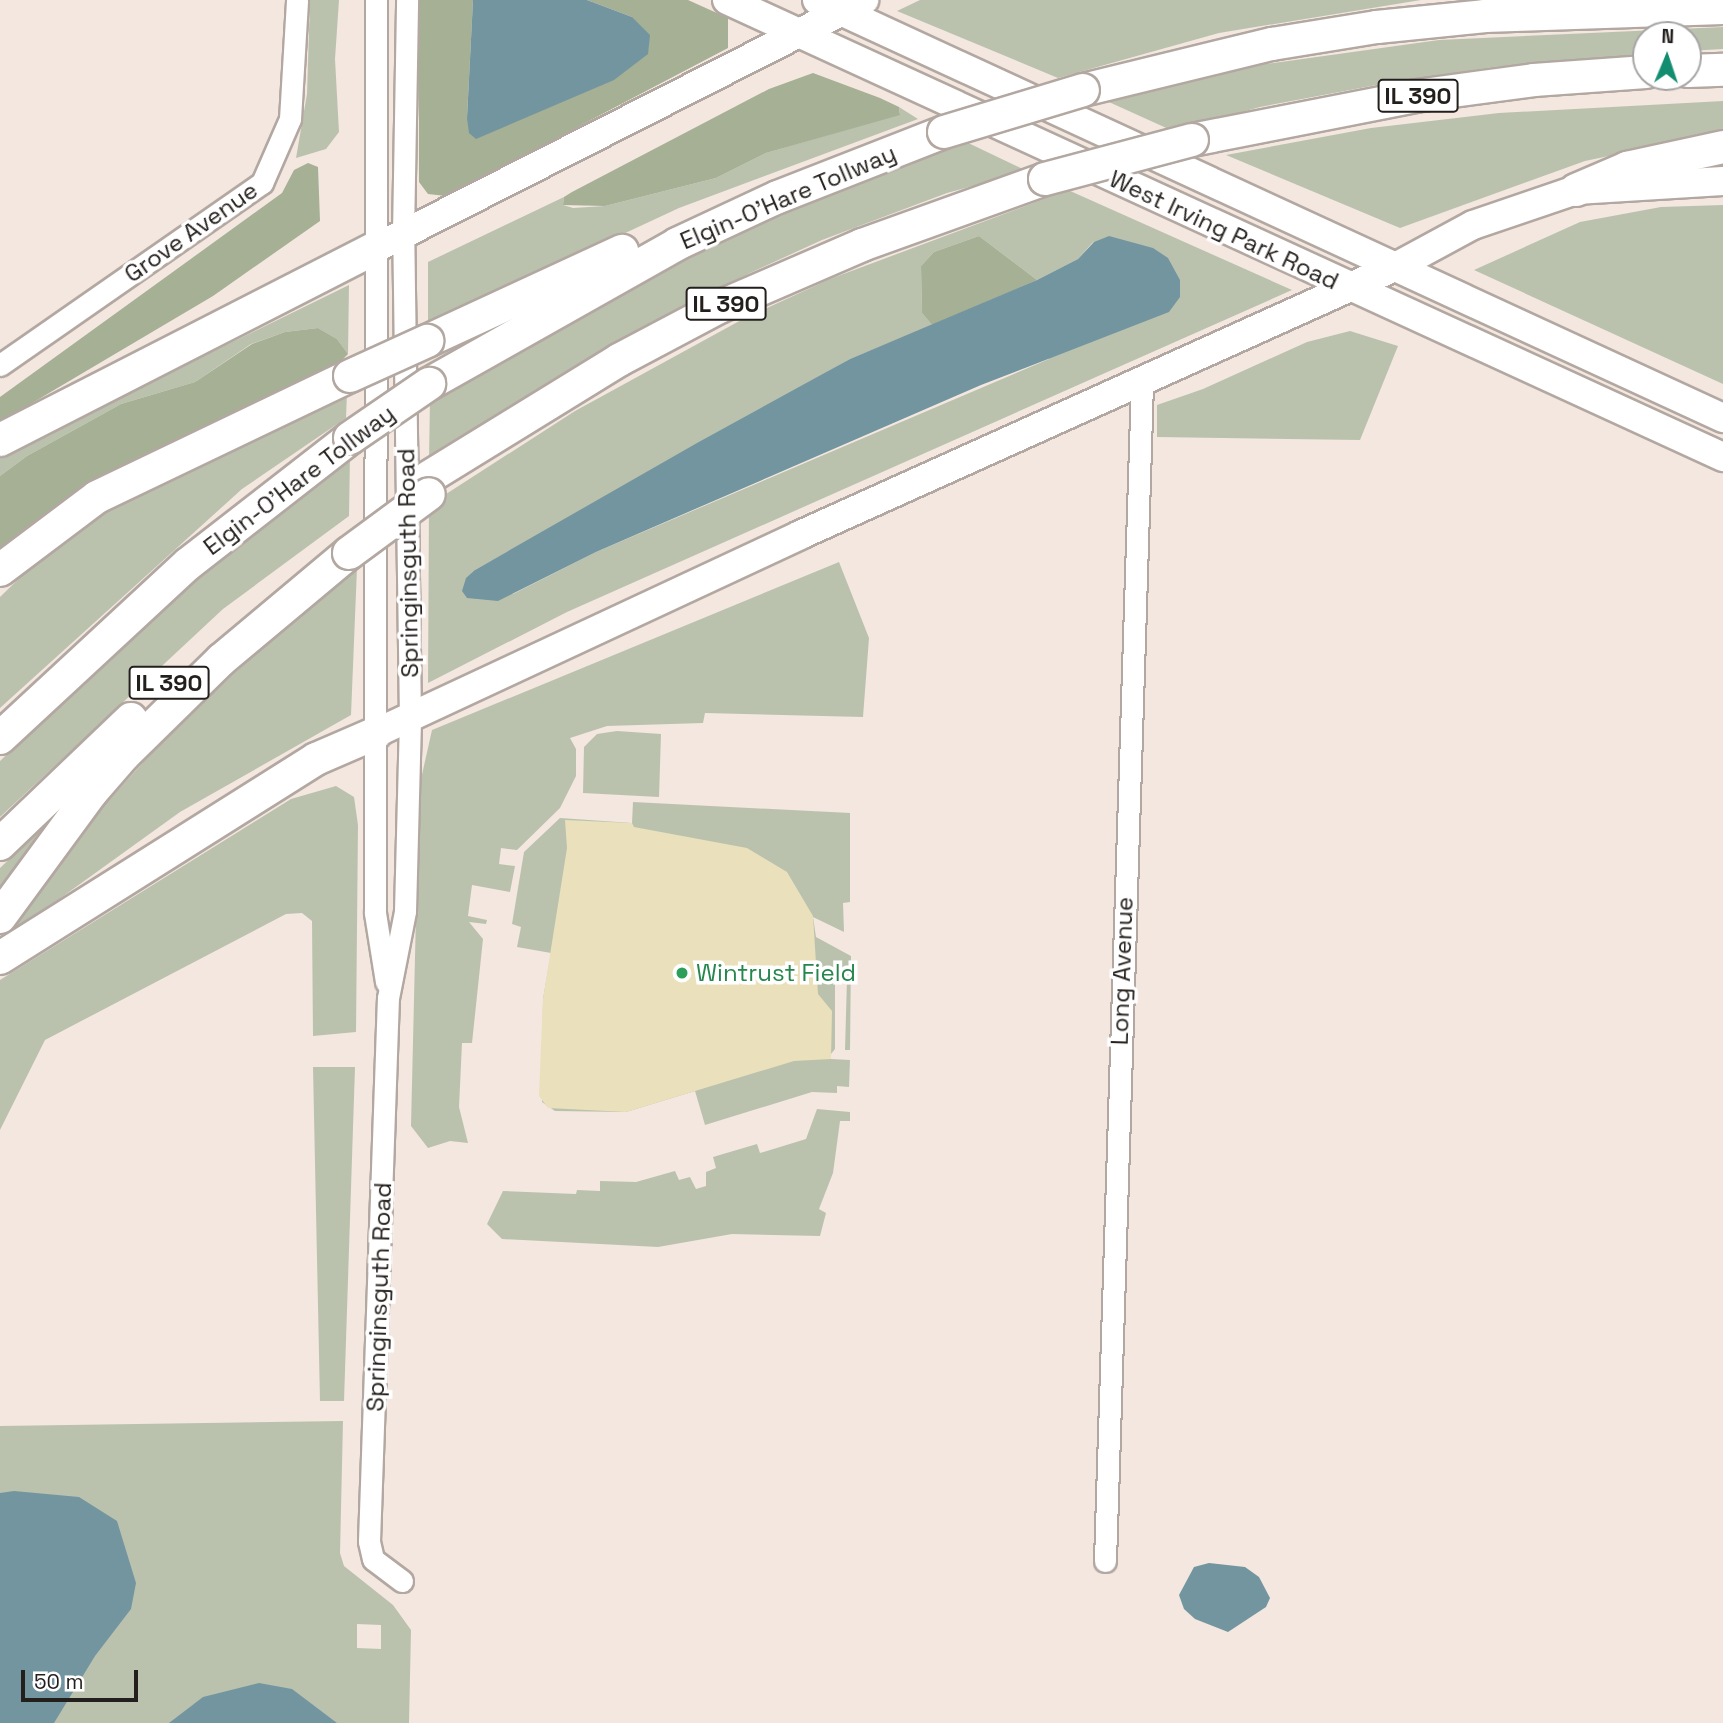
<!DOCTYPE html>
<html>
<head>
<meta charset="utf-8">
<style>
	body { margin:0 }
	#map { position:relative; width:1723px; height:1723px; overflow:hidden; background:#f3e7df; font-family:"Space Grotesk",sans-serif }
	div>[style] { position:absolute }
	.green>* { inset:0; background:#bac2ae }
	.forest>* { inset:0; background:#a5b094 }
	.sand>* { inset:0; background:#eae0bb }
	.water>* { inset:0; background:#7395a0 }
	.roads { filter:drop-shadow(2px 0 #b3a8a1) drop-shadow(-2px 0 #b3a8a1) drop-shadow(0 2px #b3a8a1) drop-shadow(0 -2px #b3a8a1) }
	.minor>* { height:21px; margin:-10.5px; padding:0 10.5px; transform-origin:10.5px; border-radius:10.5px; background:#fff }
	.major>* { height:28px; margin:-14px; padding:0 14px; transform-origin:14px; border-radius:14px; background:#fff }
	.highway>* { height:32px; margin:-16px; padding:0 16px; transform-origin:16px; border-radius:16px; background:#fff }
	.bridges { filter:drop-shadow(2px 0 #b3a8a1) drop-shadow(-2px 0 #b3a8a1) drop-shadow(0 2px #b3a8a1) drop-shadow(0 -2px #b3a8a1) }
	.highway-bridge>* { height:32px; margin:-16px; padding:0 16px; transform-origin:16px; border-radius:16px; background:#fff }
	.dots>* { width:19px; height:19px; translate:-50% -50%; box-sizing:border-box; border:4px solid #fff; border-radius:50% }
	span { translate:-50% -50%; white-space:nowrap; text-align:center; line-height:1.15; -webkit-text-stroke:7px #fff; paint-order:stroke }
	.shield-label span { padding:2px 5px; background:#fff; border:2px solid; border-radius:5px; -webkit-text-stroke-width:0 }
	.shield-label { font-size:23px; color:#231f1c; font-weight:700 }
	.street-label { font-size:24px; color:#231f1c }
	.leisure-label { font-size:24px; color:#27864d }
	.left { translate:0 -50%; text-align:left }
	.north { position:absolute; left:1632px; top:21px; width:70px; height:70px; box-sizing:border-box; background:#fff; border:2px solid #a7a5a4; border-radius:50%; rotate:2deg; font-size:19px; font-weight:700; line-height:28px; text-align:center; color:#231f1c }
	.north::after { content:''; display:block; margin:auto; width:24px; height:32px; background:#138d70; clip-path:polygon(50% 0,100% 100%,50% 72%,0 100%) }
	.scale { position:absolute; left:21px; top:1670px; width:117px; height:32px; box-sizing:border-box; border:4px solid #231f1c; border-top:0; padding-left:9px; font-size:21px; line-height:24px; white-space:nowrap; color:#231f1c; -webkit-text-stroke:5px #fff; paint-order:stroke }
</style>
</head>
<body>
<div id="map">
	<div class="green">
		<i style="clip-path:polygon(310px 0,339px 0,335px 59px,339px 132px,326px 149px,296px 158px,307px 94px)"></i>
		<i style="clip-path:polygon(920px 0,1421px 0,1219px 33px,1058px 78px,897px 11px)"></i>
		<i style="clip-path:polygon(1723px 27px,1723px 49px,1688px 51px,1688px 35px,1646px 35px,1646px 54px,1494px 67px,1398px 81px,1260px 107px,1173px 131px,1100px 98px,1244px 67px,1439px 40px)"></i>
		<i style="clip-path:polygon(1723px 101px,1723px 132px,1585px 161px,1400px 228px,1226px 155px,1371px 128px,1499px 113px)"></i>
		<i style="clip-path:polygon(899px 107px,918px 119px,679px 208px,428px 325px,428px 262px,564px 197px,563px 205px,573px 208px,605px 206px,716px 178px,766px 153px,900px 114px)"></i>
		<i style="clip-path:polygon(962px 140px,1027px 171px,947px 193px,822px 240px,750px 273px,607px 347px,429px 459px,430px 400px,665px 265px,774px 214px)"></i>
		<i style="clip-path:polygon(evenodd,1068px 190px,1292px 290px,567px 612px,428px 683px,429px 505px,575px 411px,743px 319px,830px 279px,1068px 190px,979px 236px,1037px 280px,1078px 259px,1094px 241px,1049px 359px,596px 552px,513px 594px,475px 570px,850px 359px,932px 325px,922px 313px,921px 266px,934px 252px,979px 236px)"></i>
		<i style="clip-path:polygon(1723px 205px,1723px 384px,1474px 270px,1580px 222px,1661px 207px)"></i>
		<i style="clip-path:polygon(349px 285px,348px 354px,337px 339px,318px 328px,285px 332px,251px 344px,195px 382px,121px 404px,27px 456px,0 476px,0 458px,26px 443px)"></i>
		<i style="clip-path:polygon(1350px 331px,1398px 346px,1360px 440px,1157px 437px,1157px 405px,1203px 389px,1307px 342px)"></i>
		<i style="clip-path:polygon(347px 393px,346px 418px,242px 489px,0 708px,0 597px,33px 565px,102px 511px)"></i>
		<i style="clip-path:polygon(350px 455px,349px 516px,223px 609px,0 817px,0 761px,151px 617px)"></i>
		<i style="clip-path:polygon(839px 562px,869px 638px,863px 717px,705px 713px,703px 723px,607px 726px,570px 738px,576px 749px,576px 776px,560px 808px,517px 850px,501px 848px,499px 864px,515px 866px,510px 892px,472px 885px,468px 916px,487px 920px,486px 924px,469px 922px,483px 939px,472px 1043px,462px 1043px,459px 1107px,468px 1143px,450px 1141px,428px 1148px,411px 1126px,419px 788px,432px 730px)"></i>
		<i style="clip-path:polygon(357px 568px,351px 715px,180px 812px,5px 938px,95px 816px,163px 740px,262px 647px)"></i>
		<i style="clip-path:polygon(617px 731px,661px 734px,659px 797px,583px 793px,584px 747px,597px 734px)"></i>
		<i style="clip-path:polygon(336px 786px,354px 797px,358px 825px,356px 1032px,313px 1036px,312px 921px,302px 913px,286px 914px,45px 1040px,0 1130px,0 980px,291px 799px)"></i>
		<i style="clip-path:polygon(633px 802px,850px 813px,850px 902px,843px 903px,844px 932px,813px 917px,816px 937px,851px 956px,850px 1050px,845px 1050px,847px 979px,835px 978px,835px 1049px,831px 1054px,831px 1059px,850px 1060px,849px 1087px,837px 1086px,837px 1093px,812px 1092px,705px 1125px,695px 1091px,626px 1112px,555px 1111px,542px 1102px,543px 999px,551px 953px,517px 947px,521px 927px,512px 924px,524px 852px,560px 818px,632px 823px)"></i>
		<i style="clip-path:polygon(54px 817px,21px 861px,0 894px,0 868px)"></i>
		<i style="clip-path:polygon(313px 1067px,355px 1067px,344px 1401px,320px 1401px)"></i>
		<i style="clip-path:polygon(817px 1109px,850px 1112px,850px 1121px,840px 1121px,833px 1173px,819px 1209px,826px 1213px,820px 1236px,732px 1234px,658px 1247px,502px 1239px,487px 1224px,503px 1191px,576px 1194px,577px 1190px,600px 1191px,600px 1181px,636px 1182px,675px 1171px,679px 1180px,690px 1177px,696px 1189px,706px 1186px,706px 1172px,716px 1168px,713px 1157px,757px 1144px,760px 1153px,806px 1139px)"></i>
		<i style="clip-path:polygon(evenodd,343px 1421px,340px 1553px,344px 1566px,393px 1605px,411px 1630px,409px 1723px,0 1723px,0 1426px,343px 1421px,357px 1624px,381px 1625px,381px 1649px,357px 1648px,357px 1624px)"></i>
	</div>
	<div class="forest">
		<i style="clip-path:polygon(419px 0,473px 0,467px 117px,632px 17px,587px 0,688px 0,728px 18px,728px 48px,446px 196px,428px 194px,419px 182px)"></i>
		<i style="clip-path:polygon(813px 73px,880px 98px,899px 107px,900px 115px,766px 153px,716px 178px,605px 206px,563px 205px,564px 197px,572px 192px,769px 89px)"></i>
		<i style="clip-path:polygon(308px 163px,318px 167px,320px 221px,213px 296px,0 422px,0 397px,282px 193px,294px 170px)"></i>
		<i style="clip-path:polygon(979px 236px,1037px 280px,932px 325px,922px 313px,921px 266px,934px 252px)"></i>
		<i style="clip-path:polygon(318px 328px,337px 339px,348px 354px,339px 363px,134px 459px,52px 509px,0 551px,0 476px,27px 456px,121px 404px,195px 382px,252px 344px,285px 332px)"></i>
	</div>
	<div class="sand">
		<i style="clip-path:polygon(565px 820px,632px 823px,634px 827px,747px 848px,787px 872px,813px 916px,818px 994px,832px 1011px,831px 1059px,794px 1061px,626px 1112px,548px 1108px,539px 1096px,543px 999px,567px 848px)"></i>
	</div>
	<div class="water">
		<i style="clip-path:polygon(473px 0,587px 0,632px 17px,650px 35px,648px 54px,614px 80px,476px 139px,469px 133px,467px 118px)"></i>
		<i style="clip-path:polygon(1109px 236px,1153px 248px,1168px 258px,1180px 280px,1180px 297px,1169px 312px,981px 385px,596px 552px,498px 601px,467px 598px,462px 591px,466px 578px,475px 570px,697px 443px,850px 359px,1037px 280px,1078px 259px,1094px 242px)"></i>
		<i style="clip-path:polygon(14px 1491px,79px 1497px,117px 1521px,136px 1583px,131px 1609px,95px 1656px,54px 1723px,0 1723px,0 1493px)"></i>
		<i style="clip-path:polygon(1209px 1563px,1245px 1567px,1259px 1577px,1270px 1598px,1266px 1607px,1228px 1632px,1195px 1619px,1184px 1609px,1179px 1595px,1194px 1567px)"></i>
		<i style="clip-path:polygon(259px 1683px,292px 1689px,337px 1723px,169px 1723px,203px 1697px)"></i>
	</div>
	<div class="roads">
		<div class="minor">
			<i style="left:376px;top:0;width:913px;rotate:90.06deg"></i>
			<i style="left:375px;top:913px;width:70px;rotate:80.9deg"></i>
			<i style="left:0;top:365px;width:319px;rotate:-34.8deg"></i>
			<i style="left:262px;top:183px;width:70px;rotate:-66.4deg"></i>
			<i style="left:290px;top:119px;width:119px;rotate:-86.6deg"></i>
			<i style="left:1105px;top:1561px;width:1181px;rotate:-88.2deg"></i>
			<i style="left:402px;top:1581px;width:36px;rotate:-143deg"></i>
			<i style="left:373px;top:1559px;width:18px;rotate:-103deg"></i>
			<i style="left:369px;top:1541px;width:543px;rotate:-88deg"></i>
			<i style="left:388px;top:998px;width:89px;rotate:-78.9deg"></i>
			<i style="left:405px;top:911px;width:192px;rotate:-88.5deg"></i>
			<i style="left:410px;top:719px;width:484px;rotate:-90.8deg"></i>
			<i style="left:403px;top:235px;width:235px;rotate:-89deg"></i>
		</div>
		<div class="major">
			<i style="left:727px;top:0;width:1096px;rotate:24.65deg"></i>
			<i style="left:817px;top:0;width:998px;rotate:24.77deg"></i>
			<i style="left:374px;top:249px;width:550px;rotate:-26.94deg"></i>
			<i style="left:376px;top:733px;width:468px;rotate:-25deg"></i>
			<i style="left:800px;top:535px;width:657px;rotate:-24.26deg"></i>
			<i style="left:1399px;top:265px;width:84px;rotate:-28.4deg"></i>
			<i style="left:1473px;top:225px;width:109px;rotate:-18.8deg"></i>
			<i style="left:1576px;top:190px;width:147px;rotate:-3.5deg"></i>
		</div>
		<div class="highway">
			<i style="left:1688px;top:71px;width:35px;rotate:-2deg"></i>
			<i style="left:1083px;top:90px;width:195px;rotate:-13.7deg"></i>
			<i style="left:1272px;top:44px;width:106px;rotate:-9.2deg"></i>
			<i style="left:1377px;top:27px;width:109px;rotate:-5.8deg"></i>
			<i style="left:1485px;top:16px;width:238px;rotate:-1.9deg"></i>
			<i style="left:1192px;top:140px;width:228px;rotate:-11.1deg"></i>
			<i style="left:1416px;top:96px;width:119px;rotate:-7.7deg"></i>
			<i style="left:1534px;top:80px;width:112px;rotate:-4.1deg"></i>
			<i style="left:1576px;top:190px;width:56px;rotate:-23.3deg"></i>
			<i style="left:1627px;top:168px;width:98px;rotate:-12.3deg"></i>
			<i style="left:427px;top:341px;width:215px;rotate:-24.8deg"></i>
			<i style="left:429px;top:384px;width:285px;rotate:-29.4deg"></i>
			<i style="left:677px;top:244px;width:111px;rotate:-25deg"></i>
			<i style="left:778px;top:197px;width:178px;rotate:-21.4deg"></i>
			<i style="left:0;top:440px;width:420px;rotate:-27.1deg"></i>
			<i style="left:429px;top:477px;width:223px;rotate:-31.6deg"></i>
			<i style="left:619px;top:360px;width:113px;rotate:-27.9deg"></i>
			<i style="left:719px;top:307px;width:156px;rotate:-23.4deg"></i>
			<i style="left:862px;top:245px;width:195px;rotate:-19.8deg"></i>
			<i style="left:0;top:570px;width:121px;rotate:-37deg"></i>
			<i style="left:97px;top:497px;width:280px;rotate:-25.6deg"></i>
			<i style="left:0;top:738px;width:256px;rotate:-42.8deg"></i>
			<i style="left:188px;top:564px;width:205px;rotate:-37.9deg"></i>
			<i style="left:0;top:844px;width:181px;rotate:-43.7deg"></i>
			<i style="left:0;top:917px;width:154px;rotate:-53.7deg"></i>
			<i style="left:91px;top:793px;width:50px;rotate:-49deg"></i>
			<i style="left:124px;top:755px;width:136px;rotate:-44.4deg"></i>
			<i style="left:221px;top:660px;width:167px;rotate:-39.9deg"></i>
			<i style="left:0;top:958px;width:373px;rotate:-32.2deg"></i>
			<i style="left:316px;top:759px;width:65px;rotate:-23.4deg"></i>
		</div>
	</div>
	<div class="bridges">
		<div class="highway-bridge">
			<i style="left:944px;top:132px;width:145px;rotate:-16.8deg"></i>
			<i style="left:1045px;top:179px;width:152px;rotate:-14.9deg"></i>
			<i style="left:350px;top:376px;width:85px;rotate:-24.4deg"></i>
			<i style="left:350px;top:438px;width:96px;rotate:-34.4deg"></i>
			<i style="left:349px;top:553px;width:99px;rotate:-36.4deg"></i>
		</div>
	</div>
	<div class="dots">
		<i style="left:682px;top:973px;background:#2e9e5b"></i>
	</div>
	<div class="shield-label">
		<span style="left:1418px;top:96px">IL 390</span>
		<span style="left:726px;top:304px">IL 390</span>
		<span style="left:169px;top:683px">IL 390</span>
	</div>
	<div class="street-label">
		<span style="left:788px;top:197px;rotate:-23deg">Elgin-O'Hare Tollway</span>
		<span style="left:1224px;top:230px;rotate:25deg">West Irving Park Road</span>
		<span style="left:191px;top:232px;rotate:-35deg">Grove Avenue</span>
		<span style="left:299px;top:480px;rotate:-37deg">Elgin-O'Hare Tollway</span>
		<span style="left:408px;top:563px;rotate:-91deg">Springinsguth Road</span>
		<span style="left:1122px;top:971px;rotate:-88deg">Long Avenue</span>
		<span style="left:379px;top:1297px;rotate:-88deg">Springinsguth Road</span>
	</div>
	<div class="leisure-label">
		<span class="left" style="left:696px;top:973px">Wintrust Field</span>
	</div>
	<div class="north">N</div>
	<div class="scale">50 m</div>
</div>
</body>
</html>
